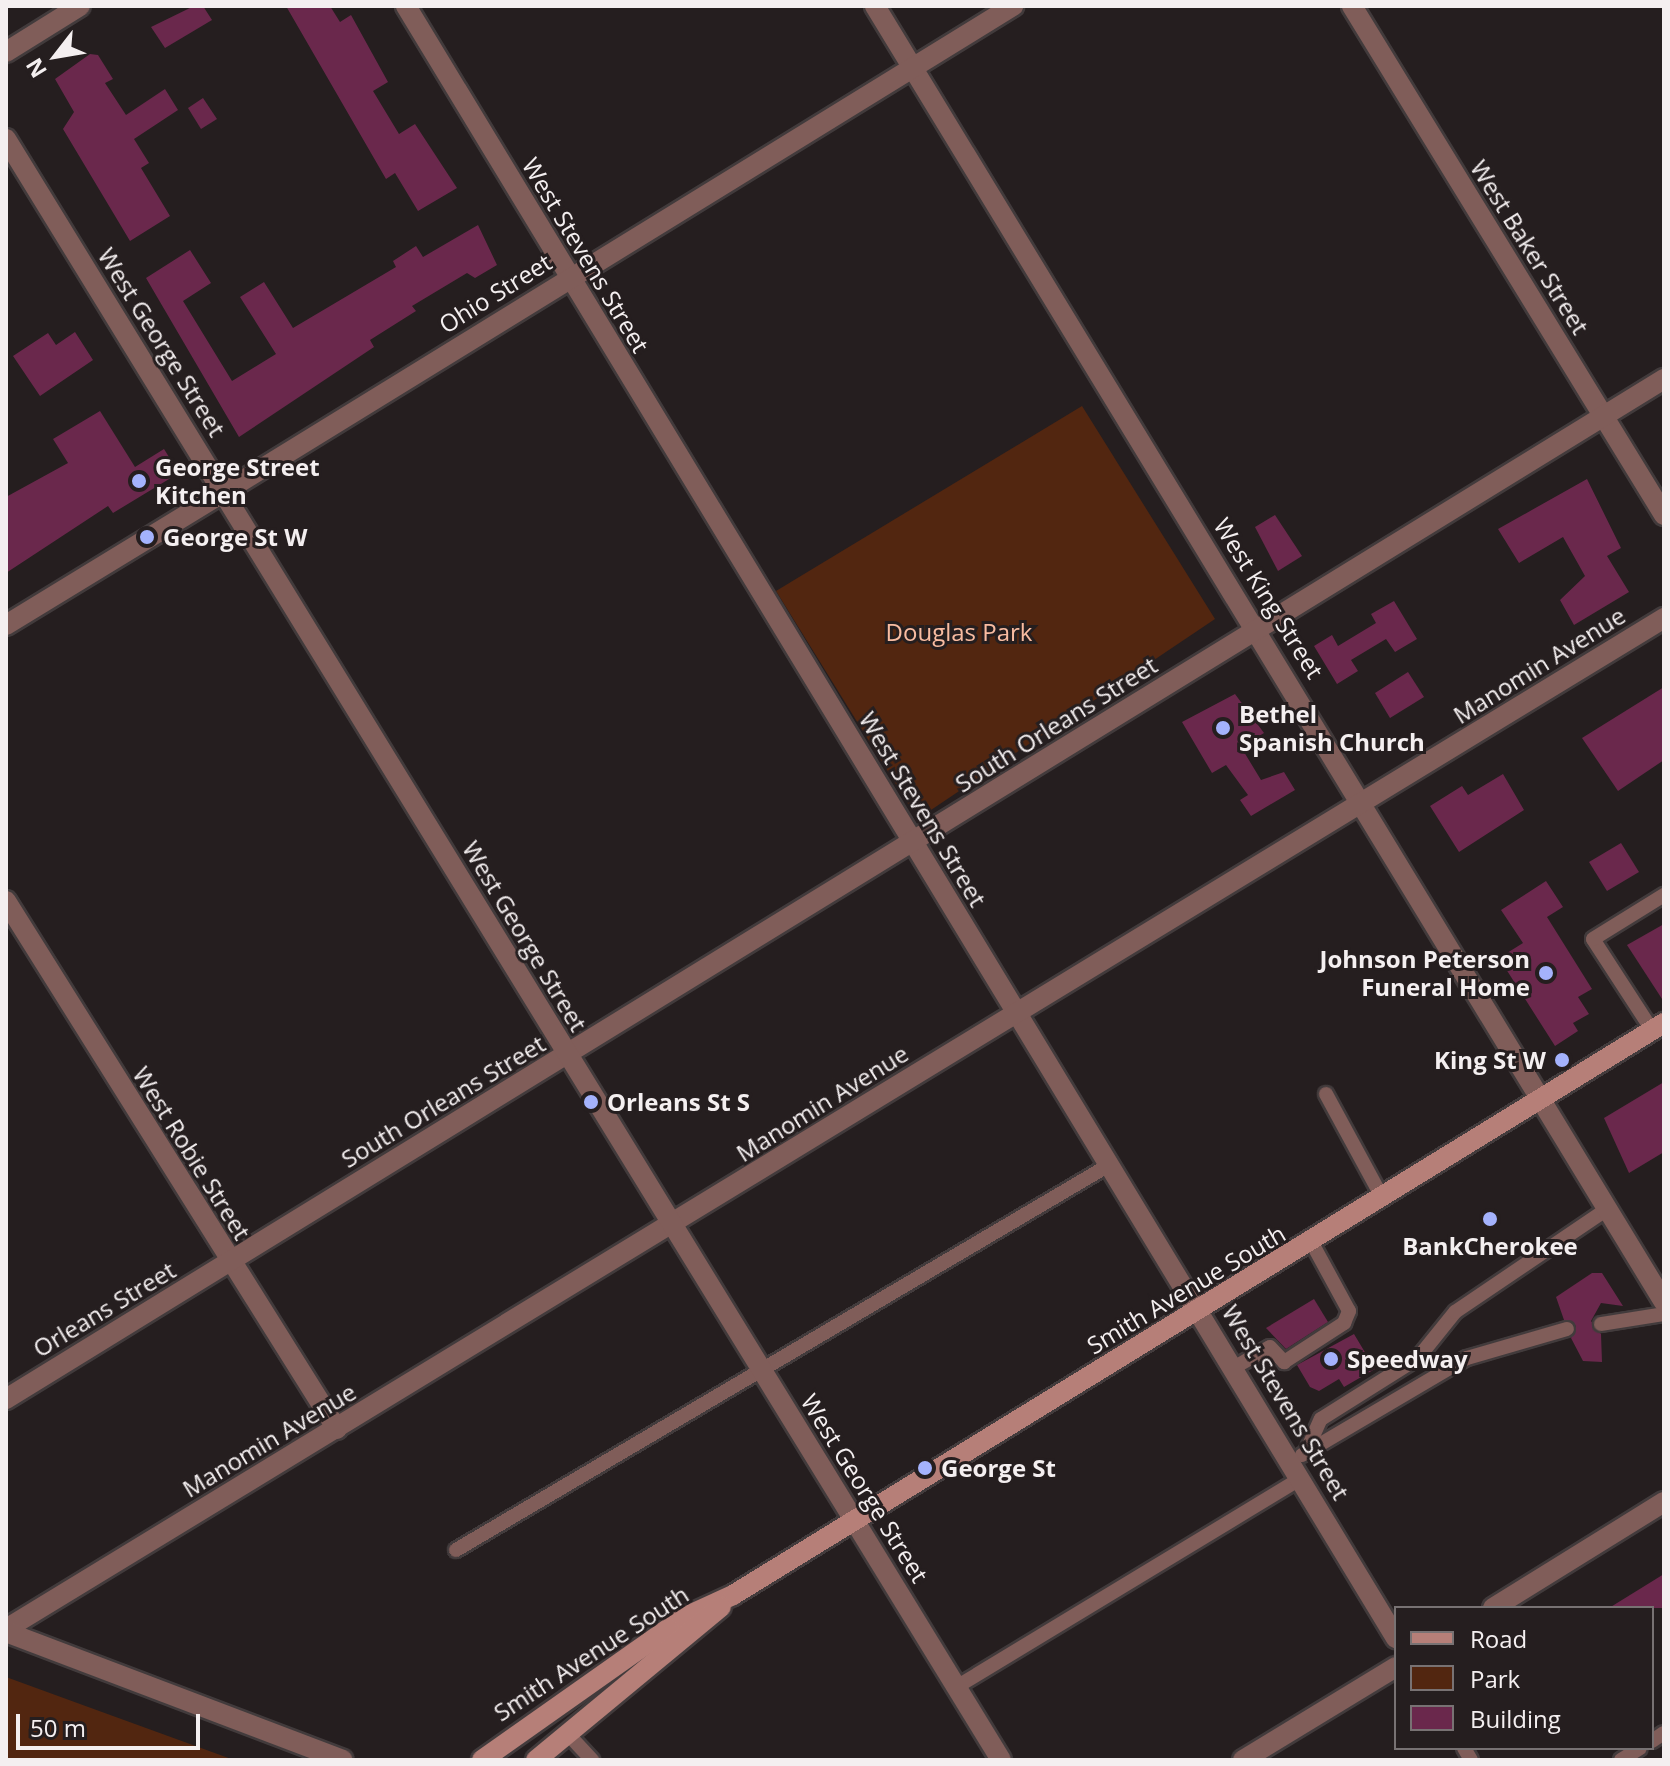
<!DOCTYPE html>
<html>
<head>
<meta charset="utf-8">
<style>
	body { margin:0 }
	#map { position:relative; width:1670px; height:1766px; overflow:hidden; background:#251e1f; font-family:"Open Sans",sans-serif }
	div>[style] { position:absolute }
	.green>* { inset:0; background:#522610 }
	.building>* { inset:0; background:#6a284c }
	.roads { filter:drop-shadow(2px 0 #423b3c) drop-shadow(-2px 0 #423b3c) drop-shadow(0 2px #423b3c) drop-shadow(0 -2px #423b3c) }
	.service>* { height:14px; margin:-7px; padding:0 7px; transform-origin:7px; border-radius:7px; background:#805d59 }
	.minor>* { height:20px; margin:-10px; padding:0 10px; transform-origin:10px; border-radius:10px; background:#805d59 }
	.tertiary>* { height:20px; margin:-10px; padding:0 10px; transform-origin:10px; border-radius:10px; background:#805d59 }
	.secondary>* { height:20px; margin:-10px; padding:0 10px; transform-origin:10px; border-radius:10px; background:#b67f78 }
	.dots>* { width:22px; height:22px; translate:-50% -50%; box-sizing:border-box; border:4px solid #251e1f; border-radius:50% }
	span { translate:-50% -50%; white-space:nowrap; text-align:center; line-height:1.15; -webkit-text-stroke:6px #251e1f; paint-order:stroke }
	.street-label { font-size:24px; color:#f4eff0 }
	.poi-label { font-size:24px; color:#f4eff0; font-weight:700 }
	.left { translate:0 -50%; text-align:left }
	.right { translate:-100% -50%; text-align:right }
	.park-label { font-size:24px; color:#f9bca1 }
	.frame { position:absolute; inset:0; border:8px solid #f4eff0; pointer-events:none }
	.legend { position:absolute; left:1394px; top:1606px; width:260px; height:144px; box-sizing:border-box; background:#251e1f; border:2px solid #787273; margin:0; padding:10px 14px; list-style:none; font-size:24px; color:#f4eff0 }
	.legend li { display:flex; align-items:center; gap:16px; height:40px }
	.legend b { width:40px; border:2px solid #787273 }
	.north { position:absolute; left:16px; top:16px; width:80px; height:80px; -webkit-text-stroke:6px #251e1f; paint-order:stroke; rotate:239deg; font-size:22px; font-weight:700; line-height:32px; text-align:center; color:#f4eff0 }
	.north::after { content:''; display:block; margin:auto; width:28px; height:36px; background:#f4eff0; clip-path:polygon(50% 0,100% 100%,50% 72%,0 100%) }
	.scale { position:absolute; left:16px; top:1714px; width:184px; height:36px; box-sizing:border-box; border:4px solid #f4eff0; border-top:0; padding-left:10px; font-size:24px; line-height:28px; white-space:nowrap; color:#f4eff0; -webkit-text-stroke:6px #251e1f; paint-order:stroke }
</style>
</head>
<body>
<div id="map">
	<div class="green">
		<i style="clip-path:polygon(1082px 406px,1215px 619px,928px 812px,910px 807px,776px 591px)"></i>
		<i style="clip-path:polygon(6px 1677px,91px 1708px,234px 1760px,6px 1760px)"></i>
	</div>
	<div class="building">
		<i style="clip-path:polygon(194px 6px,203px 6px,212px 20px,165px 48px,151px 27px)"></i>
		<i style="clip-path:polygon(286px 6px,330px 6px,340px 22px,351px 15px,388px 82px,373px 91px,399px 134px,415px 124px,457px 188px,418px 211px,395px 173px,386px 179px)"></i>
		<i style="clip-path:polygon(90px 54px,98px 55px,113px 79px,105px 83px,126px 115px,165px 89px,178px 110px,134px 139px,149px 163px,141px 168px,170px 216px,130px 241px,63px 129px,74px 112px,55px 79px)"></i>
		<i style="clip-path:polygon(203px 98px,217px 119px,201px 129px,188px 108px)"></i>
		<i style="clip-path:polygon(478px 225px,497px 265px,475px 278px,467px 273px,412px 306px,416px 311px,370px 340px,374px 347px,239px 437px,146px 278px,190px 250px,211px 283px,183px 301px,232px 381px,276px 354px,240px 297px,264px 282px,293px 328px,396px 267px,393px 261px,416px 246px,423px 257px)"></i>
		<i style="clip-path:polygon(75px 332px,93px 360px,40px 396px,13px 356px,48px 333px,56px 345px)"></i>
		<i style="clip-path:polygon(100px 411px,135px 467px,164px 449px,179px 473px,113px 513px,108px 506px,6px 573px,6px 497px,68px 463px,53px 439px)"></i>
		<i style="clip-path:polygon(1587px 479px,1621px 548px,1607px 556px,1629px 592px,1574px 625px,1560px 600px,1585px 576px,1563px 537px,1519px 563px,1498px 529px)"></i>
		<i style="clip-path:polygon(1275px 515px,1302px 556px,1278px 571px,1255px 527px)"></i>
		<i style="clip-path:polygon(1394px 601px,1417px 639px,1395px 652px,1386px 639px,1351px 660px,1358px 671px,1337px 684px,1314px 646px,1332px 635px,1338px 646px,1376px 623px,1371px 614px)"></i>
		<i style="clip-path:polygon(1408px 672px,1424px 697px,1390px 718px,1375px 693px)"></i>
		<i style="clip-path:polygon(1664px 687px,1664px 760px,1618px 791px,1582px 738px)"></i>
		<i style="clip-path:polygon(1235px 694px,1264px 733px,1241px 747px,1261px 780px,1284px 772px,1295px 790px,1251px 816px,1240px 800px,1248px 795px,1226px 765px,1212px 773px,1182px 722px)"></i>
		<i style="clip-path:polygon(1503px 774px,1524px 810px,1459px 852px,1430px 806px,1462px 786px,1468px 795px)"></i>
		<i style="clip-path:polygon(1621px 843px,1639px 872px,1607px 891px,1589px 862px)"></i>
		<i style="clip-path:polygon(1546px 881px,1563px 907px,1547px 917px,1592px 989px,1578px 997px,1589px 1014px,1573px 1023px,1578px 1031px,1555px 1046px,1499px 958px,1523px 943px,1501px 910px)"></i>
		<i style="clip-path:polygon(1664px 924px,1664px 1002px,1627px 945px)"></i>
		<i style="clip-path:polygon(1664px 1082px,1664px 1152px,1629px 1173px,1604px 1118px)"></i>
		<i style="clip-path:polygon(1592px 1273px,1602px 1273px,1623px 1306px,1601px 1303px,1591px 1321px,1601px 1334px,1602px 1362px,1583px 1361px,1571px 1338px,1576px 1326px,1564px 1320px,1556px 1297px)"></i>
		<i style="clip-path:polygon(1314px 1299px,1328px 1322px,1286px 1349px,1266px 1328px)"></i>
		<i style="clip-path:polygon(1354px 1334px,1375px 1369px,1344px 1387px,1339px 1379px,1319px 1391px,1310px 1387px,1297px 1365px)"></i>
		<i style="clip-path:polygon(1664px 1574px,1664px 1608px,1609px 1608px)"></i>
	</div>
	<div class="roads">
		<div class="service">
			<i style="left:1652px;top:1030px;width:108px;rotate:-123deg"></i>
			<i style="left:1593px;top:939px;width:84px;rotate:-31.8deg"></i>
			<i style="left:1326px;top:1094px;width:119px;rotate:61.5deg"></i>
			<i style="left:1601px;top:1324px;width:64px;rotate:-9deg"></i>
			<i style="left:1235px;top:1367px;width:40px;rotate:-29.7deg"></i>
			<i style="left:1270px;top:1347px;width:21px;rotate:47deg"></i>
			<i style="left:1284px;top:1362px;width:72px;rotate:-33deg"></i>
			<i style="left:1344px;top:1323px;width:13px;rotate:-67deg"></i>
			<i style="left:1349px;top:1311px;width:77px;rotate:-118.6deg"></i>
			<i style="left:1306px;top:1452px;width:36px;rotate:-66deg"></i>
			<i style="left:1321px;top:1419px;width:115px;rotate:-32.2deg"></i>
			<i style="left:1418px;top:1358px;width:59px;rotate:-51.2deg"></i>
			<i style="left:1455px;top:1312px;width:184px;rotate:-34.1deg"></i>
			<i style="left:1302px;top:1455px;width:191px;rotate:-30.5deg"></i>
			<i style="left:1467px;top:1358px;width:104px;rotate:-16.2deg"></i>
			<i style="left:456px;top:1550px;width:758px;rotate:-30.52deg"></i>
			<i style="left:958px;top:1686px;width:401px;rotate:-31.2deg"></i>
			<i style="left:567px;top:1733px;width:37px;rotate:47deg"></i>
			<i style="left:1652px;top:1741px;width:14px;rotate:-34deg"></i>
			<i style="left:1464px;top:1748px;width:14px;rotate:60deg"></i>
			<i style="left:1621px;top:1760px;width:22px;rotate:-32deg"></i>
		</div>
		<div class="minor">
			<i style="left:406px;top:6px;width:1909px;rotate:58.76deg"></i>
			<i style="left:875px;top:6px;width:1517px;rotate:58.67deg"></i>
			<i style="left:1352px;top:6px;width:597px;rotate:58.49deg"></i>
			<i style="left:6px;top:52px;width:87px;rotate:-31.9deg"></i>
			<i style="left:224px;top:492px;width:927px;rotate:-31.63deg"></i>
			<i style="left:6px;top:901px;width:623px;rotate:57.92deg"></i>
			<i style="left:6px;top:1399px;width:1947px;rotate:-31.6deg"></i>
			<i style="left:854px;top:1520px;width:281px;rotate:58.5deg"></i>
			<i style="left:1493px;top:1608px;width:201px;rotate:-31.8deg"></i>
			<i style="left:6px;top:1629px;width:1942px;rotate:-31.37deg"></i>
			<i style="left:6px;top:1632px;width:360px;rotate:20.8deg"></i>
			<i style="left:1243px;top:1760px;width:179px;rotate:-31.3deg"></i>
		</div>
		<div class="tertiary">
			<i style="left:6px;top:139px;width:1621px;rotate:58.45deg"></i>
			<i style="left:6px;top:625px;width:255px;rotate:-31.4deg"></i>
		</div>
		<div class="secondary">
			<i style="left:482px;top:1760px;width:246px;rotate:-35.2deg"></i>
			<i style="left:683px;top:1618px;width:55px;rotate:-24.7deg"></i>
			<i style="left:733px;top:1595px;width:1093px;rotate:-31.57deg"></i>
			<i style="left:536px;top:1760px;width:240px;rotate:-39.6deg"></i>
		</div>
	</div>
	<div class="dots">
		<i style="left:139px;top:481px;background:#a4b2fc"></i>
		<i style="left:147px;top:537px;background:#a4b2fc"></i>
		<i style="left:1223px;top:728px;background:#a4b2fc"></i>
		<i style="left:1546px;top:973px;background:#a4b2fc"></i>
		<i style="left:1562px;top:1060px;background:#a4b2fc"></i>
		<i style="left:591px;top:1102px;background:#a4b2fc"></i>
		<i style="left:1490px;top:1219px;background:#a4b2fc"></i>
		<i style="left:1331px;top:1359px;background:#a4b2fc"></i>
		<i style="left:925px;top:1468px;background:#a4b2fc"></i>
	</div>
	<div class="street-label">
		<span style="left:1530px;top:247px;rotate:58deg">West Baker Street</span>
		<span style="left:586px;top:255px;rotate:59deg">West Stevens Street</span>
		<span style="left:495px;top:293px;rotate:-32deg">Ohio Street</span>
		<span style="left:162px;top:342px;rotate:58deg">West George Street</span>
		<span style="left:1269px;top:598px;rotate:58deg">West King Street</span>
		<span style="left:1539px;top:665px;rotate:-32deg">Manomin Avenue</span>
		<span style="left:1056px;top:724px;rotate:-32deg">South Orleans Street</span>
		<span style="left:923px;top:809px;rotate:59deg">West Stevens Street</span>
		<span style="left:525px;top:936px;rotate:59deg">West George Street</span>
		<span style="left:443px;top:1101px;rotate:-31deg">South Orleans Street</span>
		<span style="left:822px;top:1103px;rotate:-32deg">Manomin Avenue</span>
		<span style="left:192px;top:1153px;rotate:58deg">West Robie Street</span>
		<span style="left:1186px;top:1289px;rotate:-31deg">Smith Avenue South</span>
		<span style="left:104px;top:1309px;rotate:-31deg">Orleans Street</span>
		<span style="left:1286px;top:1402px;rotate:59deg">West Stevens Street</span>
		<span style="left:269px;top:1440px;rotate:-31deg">Manomin Avenue</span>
		<span style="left:865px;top:1488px;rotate:58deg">West George Street</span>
		<span style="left:591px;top:1653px;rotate:-33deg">Smith Avenue South</span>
	</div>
	<div class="poi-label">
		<span class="left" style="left:155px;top:481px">George Street<br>Kitchen</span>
		<span class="left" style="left:163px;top:537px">George St W</span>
		<span class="left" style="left:1239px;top:728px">Bethel<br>Spanish Church</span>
		<span class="right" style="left:1530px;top:973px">Johnson Peterson<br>Funeral Home</span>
		<span class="right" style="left:1546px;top:1060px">King St W</span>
		<span class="left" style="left:607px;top:1102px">Orleans St S</span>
		<span style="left:1490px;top:1246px">BankCherokee</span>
		<span class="left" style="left:1347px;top:1359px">Speedway</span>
		<span class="left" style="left:941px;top:1468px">George St</span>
	</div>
	<div class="park-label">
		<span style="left:959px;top:632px">Douglas Park</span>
	</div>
	<div class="frame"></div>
	<ul class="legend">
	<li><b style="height:10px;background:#b67f78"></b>Road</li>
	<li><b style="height:22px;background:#522610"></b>Park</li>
	<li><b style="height:22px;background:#6a284c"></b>Building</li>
	</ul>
	<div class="north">N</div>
	<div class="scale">50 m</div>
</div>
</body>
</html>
